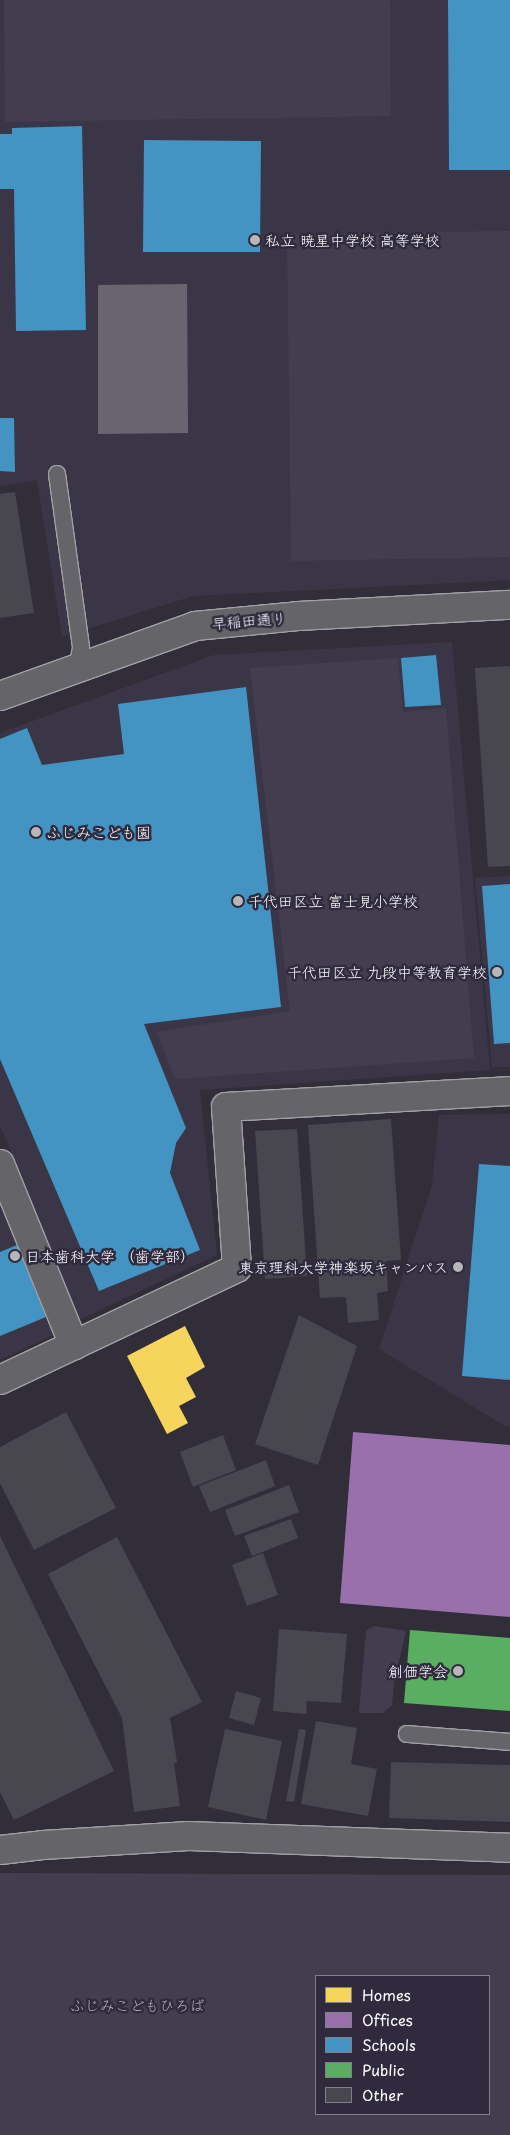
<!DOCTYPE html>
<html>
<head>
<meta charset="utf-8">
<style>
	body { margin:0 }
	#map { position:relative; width:510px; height:2135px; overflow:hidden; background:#312e39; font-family:"Playpen Sans","Klee One",sans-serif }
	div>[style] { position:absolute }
	.built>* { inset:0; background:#3b3647 }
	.green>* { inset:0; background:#433e4f }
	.water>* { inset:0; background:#686571 }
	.homes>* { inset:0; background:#f6d55c }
	.offices>* { inset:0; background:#9970ab }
	.schools>* { inset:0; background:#4393c3 }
	.public>* { inset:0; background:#5aae61 }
	.building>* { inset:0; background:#48464e }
	.roads { filter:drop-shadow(1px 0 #a2a1a6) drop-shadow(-1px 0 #a2a1a6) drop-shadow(0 1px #a2a1a6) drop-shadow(0 -1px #a2a1a6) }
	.service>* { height:16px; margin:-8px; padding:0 8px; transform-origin:8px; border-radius:8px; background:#656469 }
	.minor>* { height:28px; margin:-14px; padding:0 14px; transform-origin:14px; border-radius:14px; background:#656469 }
	.dots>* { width:14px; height:14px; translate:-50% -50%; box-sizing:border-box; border:2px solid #2f2a3d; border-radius:50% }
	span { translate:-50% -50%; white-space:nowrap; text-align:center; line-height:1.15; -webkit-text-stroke:5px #2f2a3d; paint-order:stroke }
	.poi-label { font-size:15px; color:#fff }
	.left { translate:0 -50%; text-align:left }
	.right { translate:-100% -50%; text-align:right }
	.street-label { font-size:15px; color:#fff }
	.park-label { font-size:15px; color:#b5b3ba }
	.legend { position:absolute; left:315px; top:1975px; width:175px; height:140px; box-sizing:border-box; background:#2f2a3d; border:1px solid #827f8b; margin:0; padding:6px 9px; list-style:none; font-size:15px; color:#fff }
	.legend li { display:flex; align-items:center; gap:10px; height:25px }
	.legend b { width:25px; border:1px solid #827f8b }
</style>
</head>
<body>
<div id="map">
	<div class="built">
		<i style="clip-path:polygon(0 0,510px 0,510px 580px,193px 596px,62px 637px,37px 480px,0 486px)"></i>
		<i style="clip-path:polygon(452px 642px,490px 1070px,200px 1090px,217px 1255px,79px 1320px,0 1125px,0 733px,214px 655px)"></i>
		<i style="clip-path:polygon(510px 876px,510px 1067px,492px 1067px,475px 878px)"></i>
		<i style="clip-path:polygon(510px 1114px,510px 1426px,505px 1426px,379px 1349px,432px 1185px,439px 1115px)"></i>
		<i style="clip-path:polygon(0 1187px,58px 1326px,55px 1334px,0 1360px)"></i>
	</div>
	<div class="green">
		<i style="clip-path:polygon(4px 0,390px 0,391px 116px,5px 122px)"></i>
		<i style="clip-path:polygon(510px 231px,510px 557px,291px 561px,287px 234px)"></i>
		<i style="clip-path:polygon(398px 658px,403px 712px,446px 708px,474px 1058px,175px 1079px,157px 1032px,290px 1011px,250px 668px)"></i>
		<i style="clip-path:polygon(374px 1626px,406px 1631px,394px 1683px,392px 1705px,383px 1713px,359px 1713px,366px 1631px)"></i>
		<i style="clip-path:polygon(evenodd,0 1873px,510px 1875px,510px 2135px,0 2135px,0 1873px,316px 1976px,489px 1976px,489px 2114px,316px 2114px,316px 1976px)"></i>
	</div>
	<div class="water">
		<i style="clip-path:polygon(187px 284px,188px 433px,98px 434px,98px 285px)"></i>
	</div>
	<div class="homes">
		<i style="clip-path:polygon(185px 1326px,205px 1367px,186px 1378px,196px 1397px,179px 1406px,188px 1423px,167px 1434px,127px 1356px)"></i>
	</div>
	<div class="offices">
		<i style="clip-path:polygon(353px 1432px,510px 1445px,510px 1617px,340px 1603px)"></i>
	</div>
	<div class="schools">
		<i style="clip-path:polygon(448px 0,510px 0,510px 170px,449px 170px)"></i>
		<i style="clip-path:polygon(82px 126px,86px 330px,16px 331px,14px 189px,0 189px,0 134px,12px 134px,12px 128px)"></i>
		<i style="clip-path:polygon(144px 140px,261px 141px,260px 252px,143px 252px)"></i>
		<i style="clip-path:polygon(0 418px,14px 418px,15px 472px,0 471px)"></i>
		<i style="clip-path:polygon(436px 655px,441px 705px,405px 707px,401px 658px)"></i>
		<i style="clip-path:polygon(246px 687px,281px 1007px,144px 1024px,186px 1128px,176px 1143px,170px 1173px,200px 1250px,99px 1291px,0 1059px,0 739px,27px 728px,42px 765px,124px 754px,118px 704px)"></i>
		<i style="clip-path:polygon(510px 884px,510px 1043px,494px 1044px,482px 886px)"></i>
		<i style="clip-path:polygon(479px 1164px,510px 1166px,510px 1380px,462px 1376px)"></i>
		<i style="clip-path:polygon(17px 1245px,46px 1317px,0 1336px,0 1252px)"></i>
	</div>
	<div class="public">
		<i style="clip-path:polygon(410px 1630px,510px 1638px,510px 1711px,404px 1703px)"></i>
	</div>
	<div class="building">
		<i style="clip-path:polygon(15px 492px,34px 613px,0 618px,0 494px)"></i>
		<i style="clip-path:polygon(510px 666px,510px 866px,488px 867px,475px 668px)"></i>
		<i style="clip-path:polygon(391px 1119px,401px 1260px,386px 1261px,388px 1291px,377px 1293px,379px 1320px,348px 1323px,346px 1297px,320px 1298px,308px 1125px)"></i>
		<i style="clip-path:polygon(297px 1129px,307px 1276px,265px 1279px,255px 1131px)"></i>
		<i style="clip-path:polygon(299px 1315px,357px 1346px,318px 1465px,255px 1444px)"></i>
		<i style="clip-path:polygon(66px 1412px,116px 1508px,34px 1550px,0 1483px,0 1447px)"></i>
		<i style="clip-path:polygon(223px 1435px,236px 1470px,193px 1487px,180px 1452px)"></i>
		<i style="clip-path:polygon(266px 1460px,275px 1486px,210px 1512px,199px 1486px)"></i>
		<i style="clip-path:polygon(289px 1485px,299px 1512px,235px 1536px,225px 1510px)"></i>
		<i style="clip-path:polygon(291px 1519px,298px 1538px,252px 1556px,244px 1536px)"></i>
		<i style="clip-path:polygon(0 1536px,114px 1771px,14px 1820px,0 1792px)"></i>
		<i style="clip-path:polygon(117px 1537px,202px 1702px,170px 1718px,177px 1762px,174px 1763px,180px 1806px,134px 1812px,122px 1718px,48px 1574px)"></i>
		<i style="clip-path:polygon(263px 1553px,278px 1595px,247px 1606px,232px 1565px)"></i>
		<i style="clip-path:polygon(279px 1629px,347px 1634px,341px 1703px,307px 1701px,306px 1714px,273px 1711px)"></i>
		<i style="clip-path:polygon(236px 1691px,261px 1698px,254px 1725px,229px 1718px)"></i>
		<i style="clip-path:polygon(316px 1721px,357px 1728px,351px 1764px,377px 1769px,368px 1816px,301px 1804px)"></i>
		<i style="clip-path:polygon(225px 1729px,282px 1741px,266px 1820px,208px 1807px)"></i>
		<i style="clip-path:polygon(299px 1729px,306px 1730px,294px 1802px,286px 1801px)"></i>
		<i style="clip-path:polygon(391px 1762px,510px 1765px,510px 1822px,389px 1818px)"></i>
	</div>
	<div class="roads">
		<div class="service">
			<i style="left:57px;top:474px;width:176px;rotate:82.1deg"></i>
			<i style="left:81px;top:648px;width:21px;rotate:101deg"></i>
			<i style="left:407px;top:1734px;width:103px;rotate:4.4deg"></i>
		</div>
		<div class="minor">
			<i style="left:0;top:696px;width:207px;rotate:-19.7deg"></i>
			<i style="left:195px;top:626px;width:103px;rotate:-5.5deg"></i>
			<i style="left:298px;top:616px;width:212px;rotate:-3deg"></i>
			<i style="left:0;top:1164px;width:196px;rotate:67.8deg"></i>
			<i style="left:0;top:1380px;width:262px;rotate:-25.3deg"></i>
			<i style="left:237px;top:1268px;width:161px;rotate:-93.9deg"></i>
			<i style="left:226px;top:1107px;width:284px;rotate:-3.2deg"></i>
			<i style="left:0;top:1850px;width:43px;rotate:-6.6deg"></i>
			<i style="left:43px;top:1845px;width:146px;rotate:-3.5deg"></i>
			<i style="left:189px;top:1836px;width:321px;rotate:2.1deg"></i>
		</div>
	</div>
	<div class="dots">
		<i style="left:255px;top:240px;background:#b7b6ba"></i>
		<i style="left:36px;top:832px;background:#b7b6ba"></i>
		<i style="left:238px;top:901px;background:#b7b6ba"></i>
		<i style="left:497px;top:972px;background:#b7b6ba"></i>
		<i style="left:15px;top:1256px;background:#b7b6ba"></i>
		<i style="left:458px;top:1267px;background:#b7b6ba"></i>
		<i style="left:458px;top:1671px;background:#b7b6ba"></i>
	</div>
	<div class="poi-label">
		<span class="left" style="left:265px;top:240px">私立 暁星中学校 高等学校</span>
		<span class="left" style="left:46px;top:832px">ふじみこども園</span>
		<span class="left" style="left:248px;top:901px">千代田区立 富士見小学校</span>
		<span class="right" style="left:487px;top:972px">千代田区立 九段中等教育学校</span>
		<span class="left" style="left:25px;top:1256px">日本歯科大学 （歯学部）</span>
		<span class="right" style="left:448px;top:1267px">東京理科大学神楽坂キャンパス</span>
		<span class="right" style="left:448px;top:1671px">創価学会</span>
	</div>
	<div class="street-label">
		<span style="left:249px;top:620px;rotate:-5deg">早稲田通り</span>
	</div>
	<div class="park-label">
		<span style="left:137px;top:2005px">ふじみこどもひろば</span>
	</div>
	<ul class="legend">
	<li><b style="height:14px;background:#f6d55c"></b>Homes</li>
	<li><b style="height:14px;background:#9970ab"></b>Offices</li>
	<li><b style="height:14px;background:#4393c3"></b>Schools</li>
	<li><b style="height:14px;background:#5aae61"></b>Public</li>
	<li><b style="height:14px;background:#48464e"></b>Other</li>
	</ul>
</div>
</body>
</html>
